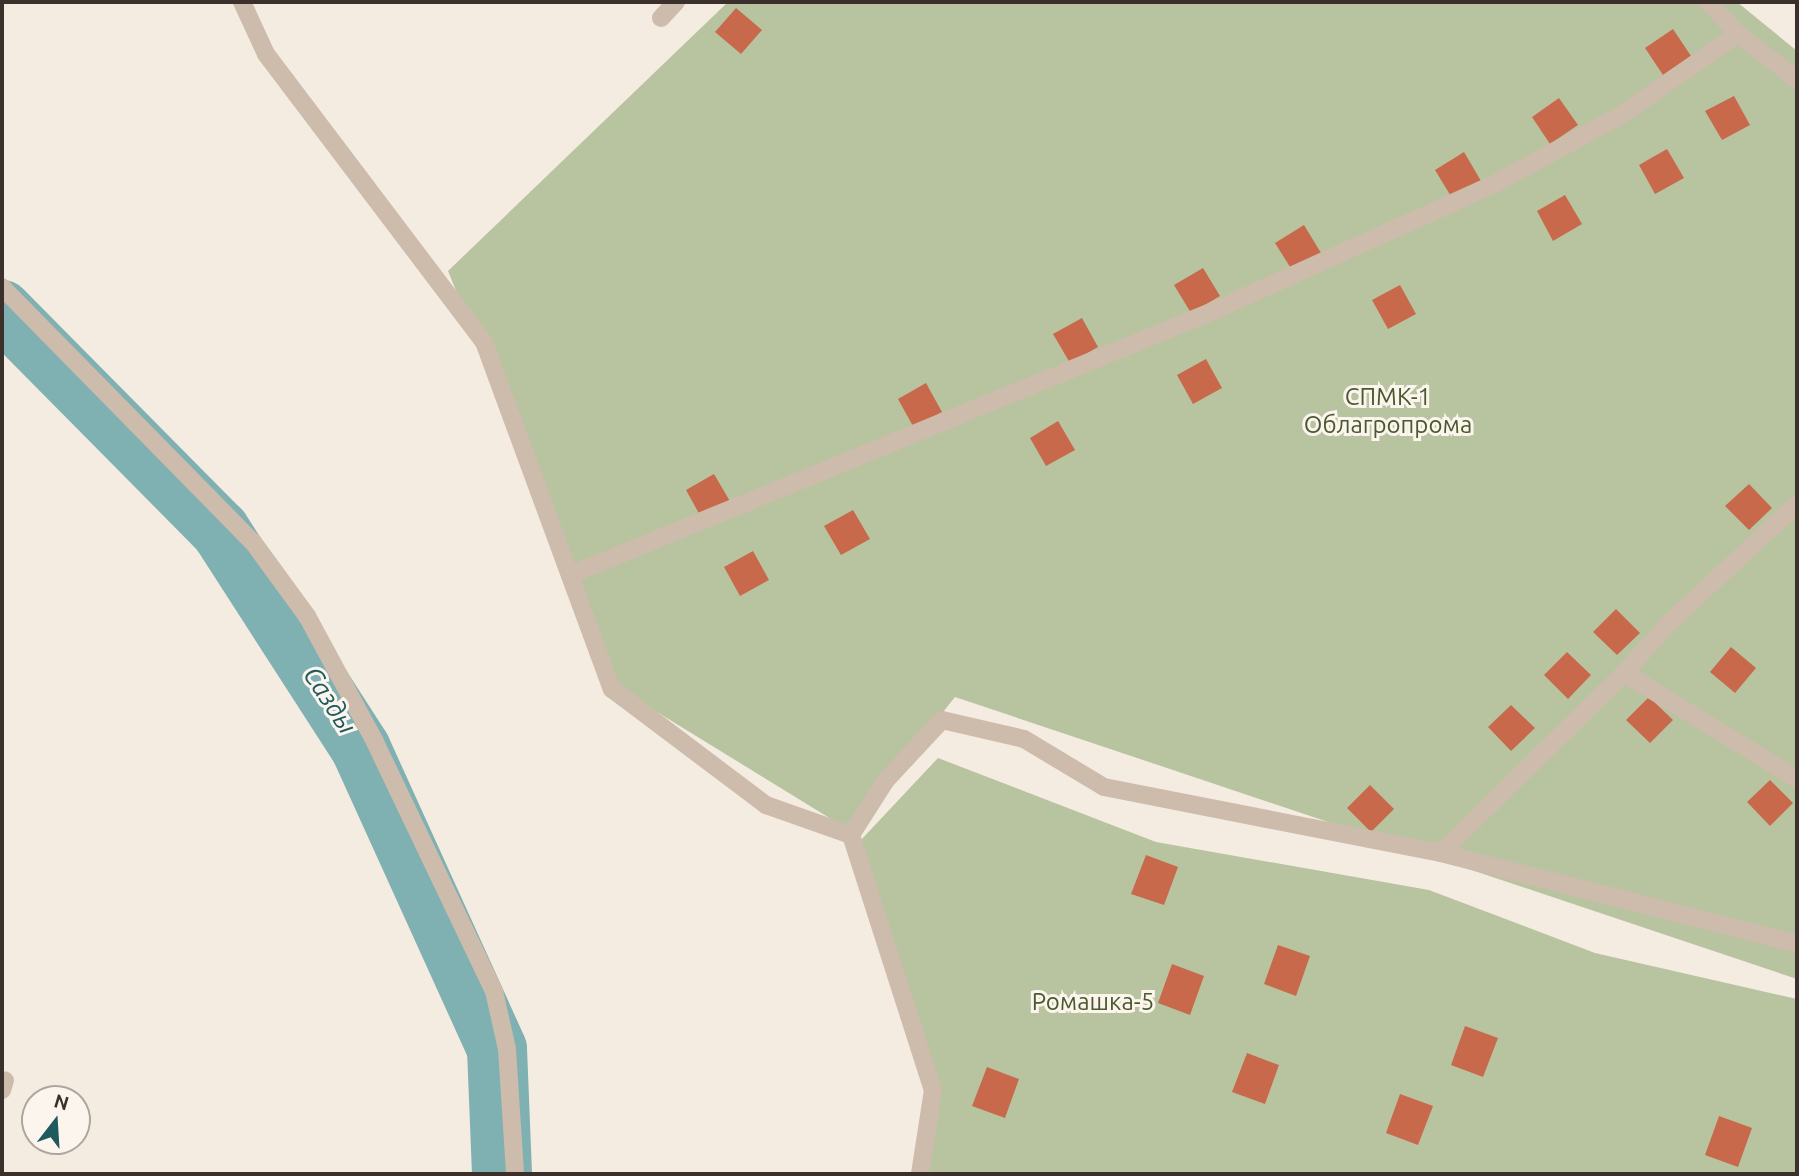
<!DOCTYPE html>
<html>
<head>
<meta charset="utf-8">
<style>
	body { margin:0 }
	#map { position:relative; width:1799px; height:1176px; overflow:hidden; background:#f4ebe1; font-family:Ubuntu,sans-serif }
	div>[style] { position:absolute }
	.green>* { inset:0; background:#b8c4a0 }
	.river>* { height:60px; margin:-30px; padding:0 30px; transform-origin:30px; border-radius:30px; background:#7fb0b2 }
	.building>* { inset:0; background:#c8694b }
	.minor>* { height:18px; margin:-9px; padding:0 9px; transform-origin:9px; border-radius:9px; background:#cdbbac }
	span { translate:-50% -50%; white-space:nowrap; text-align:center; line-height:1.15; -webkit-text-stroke:6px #fbf5ee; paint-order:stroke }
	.park-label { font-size:24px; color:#4a5a2e }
	.water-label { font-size:26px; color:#1f5a5e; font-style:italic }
	.frame { position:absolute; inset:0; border:4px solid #3b302b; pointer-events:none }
	.north { position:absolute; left:21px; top:1085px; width:70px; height:70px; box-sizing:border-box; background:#fbf5ee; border:2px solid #aea6a0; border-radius:50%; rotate:17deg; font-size:19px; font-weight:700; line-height:28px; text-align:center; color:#3b302b }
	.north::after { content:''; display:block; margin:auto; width:24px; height:32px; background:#1f5a5e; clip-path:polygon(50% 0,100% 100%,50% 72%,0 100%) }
</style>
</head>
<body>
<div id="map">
	<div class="green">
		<i style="clip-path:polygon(728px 2px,1737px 2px,1797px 51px,1797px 979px,955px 697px,849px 830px,618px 688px,448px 271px)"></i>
		<i style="clip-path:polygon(938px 758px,1156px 842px,1429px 890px,1595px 953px,1797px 999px,1795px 1174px,924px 1174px,941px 1093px,860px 841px)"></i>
	</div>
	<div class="river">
		<i style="left:2px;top:310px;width:310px;rotate:45.3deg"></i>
		<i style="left:220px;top:530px;width:260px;rotate:57.2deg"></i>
		<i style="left:361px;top:749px;width:329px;rotate:65.6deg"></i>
		<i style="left:497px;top:1049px;width:125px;rotate:87.7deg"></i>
	</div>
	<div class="building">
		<i style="clip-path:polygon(736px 8px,762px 30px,741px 54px,715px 32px)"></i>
		<i style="clip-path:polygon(1673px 29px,1691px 56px,1663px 75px,1645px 48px)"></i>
		<i style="clip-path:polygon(1734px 96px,1750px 125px,1722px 140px,1705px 111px)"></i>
		<i style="clip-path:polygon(1559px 98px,1578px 125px,1550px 144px,1532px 117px)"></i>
		<i style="clip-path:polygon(1667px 149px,1684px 178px,1655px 194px,1639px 165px)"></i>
		<i style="clip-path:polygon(1464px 152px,1481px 181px,1452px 198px,1435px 170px)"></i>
		<i style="clip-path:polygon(1565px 195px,1582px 224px,1553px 241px,1537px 211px)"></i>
		<i style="clip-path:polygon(1304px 225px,1321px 253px,1292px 270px,1275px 243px)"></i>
		<i style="clip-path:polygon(1203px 268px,1220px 296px,1191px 313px,1174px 285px)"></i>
		<i style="clip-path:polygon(1400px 285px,1416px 314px,1388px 329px,1372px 300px)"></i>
		<i style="clip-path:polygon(1082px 318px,1098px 347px,1070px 363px,1053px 334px)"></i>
		<i style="clip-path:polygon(1206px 359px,1222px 388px,1193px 404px,1177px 375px)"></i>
		<i style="clip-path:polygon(926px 383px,942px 412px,914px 428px,898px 399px)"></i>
		<i style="clip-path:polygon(1058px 421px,1075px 450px,1046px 466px,1030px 438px)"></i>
		<i style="clip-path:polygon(714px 474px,731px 503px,702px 519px,686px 490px)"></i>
		<i style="clip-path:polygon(1749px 484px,1772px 508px,1749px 530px,1725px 506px)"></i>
		<i style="clip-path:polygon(853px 510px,870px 539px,841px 555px,824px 526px)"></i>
		<i style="clip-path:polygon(753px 551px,769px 580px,740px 596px,724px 567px)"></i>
		<i style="clip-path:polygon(1616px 609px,1640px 633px,1617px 655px,1593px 632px)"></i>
		<i style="clip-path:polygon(1731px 647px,1756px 668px,1735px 693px,1710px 672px)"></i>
		<i style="clip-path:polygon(1567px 652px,1591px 675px,1568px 699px,1544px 675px)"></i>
		<i style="clip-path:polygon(1649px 697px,1673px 720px,1650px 743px,1626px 720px)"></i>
		<i style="clip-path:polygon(1511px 705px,1535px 728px,1511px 751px,1488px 727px)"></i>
		<i style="clip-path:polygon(1770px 780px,1793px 803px,1770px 826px,1747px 802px)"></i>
		<i style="clip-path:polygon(1370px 785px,1394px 809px,1371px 832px,1347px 808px)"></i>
		<i style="clip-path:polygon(1146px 855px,1178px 867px,1164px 905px,1131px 894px)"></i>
		<i style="clip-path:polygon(1278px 945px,1310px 956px,1296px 996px,1264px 984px)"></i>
		<i style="clip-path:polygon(1172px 964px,1204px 976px,1190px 1015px,1158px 1003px)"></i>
		<i style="clip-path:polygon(1465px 1026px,1498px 1038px,1483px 1077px,1451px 1065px)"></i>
		<i style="clip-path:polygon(1247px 1053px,1279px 1065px,1265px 1104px,1232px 1092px)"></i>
		<i style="clip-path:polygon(987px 1067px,1019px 1079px,1005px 1118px,972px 1106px)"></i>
		<i style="clip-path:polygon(1400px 1094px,1433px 1106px,1418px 1145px,1386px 1133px)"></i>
		<i style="clip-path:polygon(1719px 1116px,1752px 1128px,1738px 1167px,1705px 1155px)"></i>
	</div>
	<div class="minor">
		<i style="left:242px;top:2px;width:57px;rotate:65.2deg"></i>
		<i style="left:266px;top:54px;width:361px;rotate:52.9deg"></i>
		<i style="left:484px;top:342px;width:370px;rotate:69.8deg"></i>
		<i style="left:612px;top:689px;width:193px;rotate:37deg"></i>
		<i style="left:766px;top:805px;width:90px;rotate:19.4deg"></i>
		<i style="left:1708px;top:2px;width:44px;rotate:46.8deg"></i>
		<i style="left:1738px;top:34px;width:75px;rotate:37.9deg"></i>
		<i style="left:661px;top:18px;width:22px;rotate:-47deg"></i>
		<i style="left:2px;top:287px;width:358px;rotate:45.5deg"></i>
		<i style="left:253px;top:542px;width:92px;rotate:53.9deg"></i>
		<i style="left:307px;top:616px;width:143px;rotate:61.6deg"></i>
		<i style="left:375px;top:742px;width:276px;rotate:64.5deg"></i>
		<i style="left:494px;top:991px;width:59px;rotate:77.4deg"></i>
		<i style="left:507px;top:1049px;width:125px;rotate:86.3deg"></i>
		<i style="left:570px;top:575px;width:695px;rotate:-22.32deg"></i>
		<i style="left:1213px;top:311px;width:311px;rotate:-24.3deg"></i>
		<i style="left:1496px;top:183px;width:142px;rotate:-28.5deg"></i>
		<i style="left:1621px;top:115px;width:142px;rotate:-34.7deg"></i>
		<i style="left:1624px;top:673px;width:203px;rotate:31.5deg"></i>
		<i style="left:851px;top:835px;width:65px;rotate:-57.5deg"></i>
		<i style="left:886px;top:780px;width:82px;rotate:-47deg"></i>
		<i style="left:942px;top:720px;width:84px;rotate:13deg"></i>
		<i style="left:1024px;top:739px;width:93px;rotate:31deg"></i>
		<i style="left:1104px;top:787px;width:343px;rotate:11.1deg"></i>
		<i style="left:1441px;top:853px;width:257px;rotate:-44.5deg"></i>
		<i style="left:1624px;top:673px;width:67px;rotate:-48deg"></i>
		<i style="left:1669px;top:623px;width:175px;rotate:-42.9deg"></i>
		<i style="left:851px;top:835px;width:268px;rotate:72.2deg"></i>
		<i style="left:933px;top:1090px;width:85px;rotate:98.8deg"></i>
		<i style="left:1441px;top:853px;width:367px;rotate:14.3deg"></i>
		<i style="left:2px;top:1090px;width:10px;rotate:-73deg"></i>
	</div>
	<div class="park-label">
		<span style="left:1388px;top:411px">СПМК-1<br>Облагропрома</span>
		<span style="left:1093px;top:1002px">Ромашка-5</span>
	</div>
	<div class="water-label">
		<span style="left:330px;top:700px;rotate:57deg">Сазды</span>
	</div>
	<div class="frame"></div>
	<div class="north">N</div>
</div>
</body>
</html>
